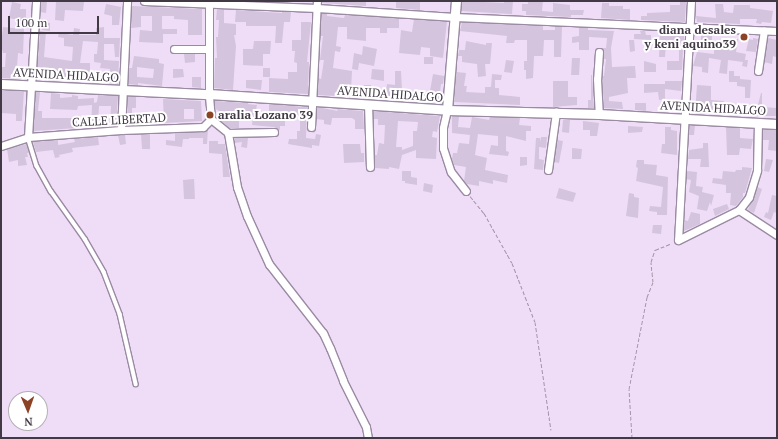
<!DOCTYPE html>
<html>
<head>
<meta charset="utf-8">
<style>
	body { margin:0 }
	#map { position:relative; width:778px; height:439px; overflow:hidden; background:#efddf8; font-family:"PT Serif",serif }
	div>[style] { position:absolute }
	.building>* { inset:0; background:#d5c4de }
	.path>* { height:1px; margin-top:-0.5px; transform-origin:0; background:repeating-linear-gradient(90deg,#a294a8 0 4px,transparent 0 6px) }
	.roads { filter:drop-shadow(1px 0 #9a8aa2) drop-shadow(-1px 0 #9a8aa2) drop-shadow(0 1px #9a8aa2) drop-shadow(0 -1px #9a8aa2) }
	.lane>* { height:3.5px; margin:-1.75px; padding:0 1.75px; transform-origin:1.75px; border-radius:1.75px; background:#fff }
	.street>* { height:7px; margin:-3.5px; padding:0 3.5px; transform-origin:3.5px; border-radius:3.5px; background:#fff }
	.secondary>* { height:9px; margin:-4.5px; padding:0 4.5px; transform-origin:4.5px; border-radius:4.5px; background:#fff }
	.dots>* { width:11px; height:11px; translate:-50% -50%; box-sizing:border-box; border:2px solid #fff; border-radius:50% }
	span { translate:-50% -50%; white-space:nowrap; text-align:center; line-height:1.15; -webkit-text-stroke:4px #fff; paint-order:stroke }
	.poi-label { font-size:12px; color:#413a44; font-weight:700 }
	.right { translate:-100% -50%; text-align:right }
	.left { translate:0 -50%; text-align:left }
	.street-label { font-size:12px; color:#413a44 }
	.frame { position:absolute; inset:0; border:2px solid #413a44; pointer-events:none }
	.north { position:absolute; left:8px; top:391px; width:40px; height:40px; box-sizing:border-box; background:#fff; border:1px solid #b3b0b4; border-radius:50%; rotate:178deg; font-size:11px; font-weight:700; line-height:16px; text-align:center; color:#413a44 }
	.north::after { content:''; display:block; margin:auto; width:14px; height:18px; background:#8c4325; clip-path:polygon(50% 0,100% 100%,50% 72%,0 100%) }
	.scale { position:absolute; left:8px; top:16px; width:91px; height:18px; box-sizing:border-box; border:2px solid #413a44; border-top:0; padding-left:5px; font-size:12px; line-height:14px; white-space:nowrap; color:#413a44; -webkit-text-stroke:3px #fff; paint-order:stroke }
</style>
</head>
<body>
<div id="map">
	<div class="building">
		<i style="clip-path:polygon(41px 1px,47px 1px,46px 13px,40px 12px)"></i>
		<i style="clip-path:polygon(56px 1px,84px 2px,83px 11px,65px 10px,64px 21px,55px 20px)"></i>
		<i style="clip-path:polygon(322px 1px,366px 1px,366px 6px,322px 3px)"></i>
		<i style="clip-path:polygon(396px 1px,420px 1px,420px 10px,396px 8px)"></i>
		<i style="clip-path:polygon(462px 1px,504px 3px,504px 1px,513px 1px,512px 14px,461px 11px)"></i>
		<i style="clip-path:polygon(528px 1px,543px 1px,542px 11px,553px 12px,553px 3px,570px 5px,570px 10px,584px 10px,583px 15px,571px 15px,571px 17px,526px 15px,526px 11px,522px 11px,522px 4px,528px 4px)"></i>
		<i style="clip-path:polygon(680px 1px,686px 1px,685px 22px,641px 20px,641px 16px,647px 16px,647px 13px,670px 12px,670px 5px,680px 5px)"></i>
		<i style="clip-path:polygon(12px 2px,21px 4px,20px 9px,26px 9px,26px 22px,9px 18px)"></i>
		<i style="clip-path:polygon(602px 3px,609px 3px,609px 6px,623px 6px,623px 9px,630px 9px,630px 20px,601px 18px)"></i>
		<i style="clip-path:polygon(106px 4px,121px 7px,119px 25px,112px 25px,112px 16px,104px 14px)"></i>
		<i style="clip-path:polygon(715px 4px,723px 4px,724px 12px,733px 13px,734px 5px,750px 5px,750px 8px,773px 11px,771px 23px,762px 22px,761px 24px,756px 23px,757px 19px,740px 19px,740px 24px,697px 22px,696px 16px,716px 18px)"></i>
		<i style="clip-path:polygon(132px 6px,202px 9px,202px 35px,188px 35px,188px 20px,174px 19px,174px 16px,162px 16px,162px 29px,177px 29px,177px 34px,163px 34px,163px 43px,139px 42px,140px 30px,152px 31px,152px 16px,141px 16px,141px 27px,131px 28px)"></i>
		<i style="clip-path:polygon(217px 9px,224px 9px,224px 23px,236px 24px,236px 35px,234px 35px,236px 46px,233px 90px,214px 88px,215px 58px,217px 58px,216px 37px,218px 37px,219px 20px,216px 20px)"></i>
		<i style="clip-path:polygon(236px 10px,282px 13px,282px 12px,291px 12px,290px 22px,284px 22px,282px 43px,275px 43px,276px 26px,246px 26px,246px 22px,235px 22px)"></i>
		<i style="clip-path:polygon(321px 13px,327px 14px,327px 16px,344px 18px,345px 15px,399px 18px,399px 28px,387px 28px,387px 33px,380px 33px,380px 28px,366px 28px,366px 41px,347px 39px,347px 27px,338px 27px,336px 46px,341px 47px,340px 52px,335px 51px,333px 68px,352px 71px,351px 90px,364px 91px,364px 85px,371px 85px,370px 98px,318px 95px,318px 78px,321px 79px,324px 60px,320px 60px,323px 36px,320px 36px)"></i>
		<i style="clip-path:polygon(414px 19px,447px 21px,443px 58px,430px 56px,430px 48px,421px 47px,420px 55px,399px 53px,401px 30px,412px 32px)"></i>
		<i style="clip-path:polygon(43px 22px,50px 23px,50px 31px,42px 30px)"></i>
		<i style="clip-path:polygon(301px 22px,311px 22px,307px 62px,309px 62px,308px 94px,269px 92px,269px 78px,288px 79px,288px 72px,297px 72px,297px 63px,294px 62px,295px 51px,292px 51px,292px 40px,301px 40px)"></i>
		<i style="clip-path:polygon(462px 22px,543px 26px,543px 30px,555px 30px,555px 26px,562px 27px,561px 57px,554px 57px,554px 40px,544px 40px,543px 56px,534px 56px,533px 78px,526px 79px,526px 70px,524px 70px,524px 61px,527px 61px,527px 40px,515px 40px,514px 43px,506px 43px,507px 36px,460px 31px)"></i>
		<i style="clip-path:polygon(3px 27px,24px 29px,23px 54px,18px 53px,17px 67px,24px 68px,23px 79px,1px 78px,1px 67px,5px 67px,6px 53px,3px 53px,1px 45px)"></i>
		<i style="clip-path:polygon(104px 27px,104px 38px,120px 38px,119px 57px,115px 57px,114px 44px,104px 44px,104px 60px,119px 61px,118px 84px,109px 83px,110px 69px,100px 68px,101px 63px,94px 62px,94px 54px,97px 54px,98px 42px,83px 41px,80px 63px,90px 63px,90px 72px,91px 72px,92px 82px,40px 80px,40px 71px,37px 71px,40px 31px,46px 32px,44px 57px,72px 61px,73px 47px,64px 46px,64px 38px,58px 37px,59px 33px,73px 35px,74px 28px,80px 29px,79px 35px,96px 35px,96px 28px)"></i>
		<i style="clip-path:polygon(579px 27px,588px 28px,588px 30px,614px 31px,611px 48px,612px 67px,635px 66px,636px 78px,627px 78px,628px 93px,609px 97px,609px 101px,622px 102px,623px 109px,604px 108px,602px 79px,602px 76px,604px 76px,606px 59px,603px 59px,604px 52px,602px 48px,606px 48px,607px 38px,589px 37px,589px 50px,579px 50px,579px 42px,572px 43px,572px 37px,579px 36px)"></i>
		<i style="clip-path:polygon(640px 31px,645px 31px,646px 35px,651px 35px,651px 40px,634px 39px,634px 34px,641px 34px)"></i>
		<i style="clip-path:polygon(660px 32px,684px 34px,684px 43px,666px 44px,665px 57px,659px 57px)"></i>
		<i style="clip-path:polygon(701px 34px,712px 34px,712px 43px,701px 43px)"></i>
		<i style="clip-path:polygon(731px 38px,738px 39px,736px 52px,746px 54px,745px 60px,748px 60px,747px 67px,742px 66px,743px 62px,728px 60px,727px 74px,719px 73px,721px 60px,709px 58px,708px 73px,702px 72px,702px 67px,693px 66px,697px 52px,714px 54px,714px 43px,723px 42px,723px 40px,731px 40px)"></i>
		<i style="clip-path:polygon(753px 38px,758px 39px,756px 52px,746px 51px,749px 39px,753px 40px)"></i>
		<i style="clip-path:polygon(768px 38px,777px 40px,777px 55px,776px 57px,773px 56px,772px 64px,764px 62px)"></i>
		<i style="clip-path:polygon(629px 40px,634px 40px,635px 51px,630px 52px)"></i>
		<i style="clip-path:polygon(254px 41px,271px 41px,270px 54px,263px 54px,263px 66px,243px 65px,243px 49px,253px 49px)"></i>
		<i style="clip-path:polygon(466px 41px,486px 45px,486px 43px,492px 43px,490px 64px,485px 64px,486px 76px,478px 77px,477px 64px,462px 62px,462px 56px,458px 56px,459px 50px,465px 50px)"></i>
		<i style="clip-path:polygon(363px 46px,377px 49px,374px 66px,359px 63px,358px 70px,352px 69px,354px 53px,362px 55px)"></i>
		<i style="clip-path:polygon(679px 49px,683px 50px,682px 70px,667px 70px,667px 61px,679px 61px)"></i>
		<i style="clip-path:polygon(184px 54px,195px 54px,195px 62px,185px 63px)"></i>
		<i style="clip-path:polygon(evenodd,134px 56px,159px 59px,159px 63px,164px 64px,162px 86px,138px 83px,138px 85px,128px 84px,129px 68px,132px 68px,134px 56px,137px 67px,154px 69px,153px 78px,137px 77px,137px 67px)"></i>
		<i style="clip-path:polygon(424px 57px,433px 57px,433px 64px,424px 64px)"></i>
		<i style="clip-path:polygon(572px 58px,580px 58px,579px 75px,571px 75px)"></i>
		<i style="clip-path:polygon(506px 60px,514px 61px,512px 73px,504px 72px)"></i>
		<i style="clip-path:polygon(644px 61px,656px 64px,656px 72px,644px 72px)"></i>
		<i style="clip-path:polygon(263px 68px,270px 68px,270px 77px,263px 77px)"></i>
		<i style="clip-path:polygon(173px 69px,183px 69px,184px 77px,173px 78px)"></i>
		<i style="clip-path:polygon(372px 69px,384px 70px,384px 81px,371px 79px)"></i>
		<i style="clip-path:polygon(395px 71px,401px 71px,402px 89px,407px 89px,406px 94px,417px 95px,417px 91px,425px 92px,424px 100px,380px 97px,382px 90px,386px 91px,387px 84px,395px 85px)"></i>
		<i style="clip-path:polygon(729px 71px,734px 71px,734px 76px,740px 76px,740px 79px,751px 80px,750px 98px,745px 98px,745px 87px,737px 86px,737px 82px,729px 82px)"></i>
		<i style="clip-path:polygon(456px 72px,466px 73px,464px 86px,467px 86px,466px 92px,485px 93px,485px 87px,491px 87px,492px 74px,502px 75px,501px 80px,495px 80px,495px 88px,499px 88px,499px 95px,520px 97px,520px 105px,454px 102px)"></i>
		<i style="clip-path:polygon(433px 74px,444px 76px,443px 84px,441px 84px,439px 101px,434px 100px,435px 91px,430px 91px)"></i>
		<i style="clip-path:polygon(591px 75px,592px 75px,594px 108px,588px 108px,588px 100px,591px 100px)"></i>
		<i style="clip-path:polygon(192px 77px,201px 77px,201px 88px,192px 87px)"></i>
		<i style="clip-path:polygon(246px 80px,262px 80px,261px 90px,246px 88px)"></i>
		<i style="clip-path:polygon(553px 81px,568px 81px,568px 97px,577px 97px,577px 105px,553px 107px)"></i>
		<i style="clip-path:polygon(665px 81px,682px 81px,681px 91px,665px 89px,665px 99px,659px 100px,658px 92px,644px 93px,644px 84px,665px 84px)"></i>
		<i style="clip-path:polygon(697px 85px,711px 86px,711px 100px,724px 101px,723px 112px,709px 112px,709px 114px,695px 113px)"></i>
		<i style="clip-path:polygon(9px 90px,24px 91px,22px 121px,16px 121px,16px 114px,1px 113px,1px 91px)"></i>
		<i style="clip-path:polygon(36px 92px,40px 92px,38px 111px,42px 111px,42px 118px,77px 118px,77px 128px,33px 131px)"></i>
		<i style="clip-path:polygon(51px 93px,60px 94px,60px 98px,72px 97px,72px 95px,78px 96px,78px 99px,94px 98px,94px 103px,97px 102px,98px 95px,118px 96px,116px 125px,110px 126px,111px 106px,99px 106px,98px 127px,91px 127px,92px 105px,78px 106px,77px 110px,50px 109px)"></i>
		<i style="clip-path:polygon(761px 93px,762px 93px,762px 107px,777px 108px,777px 116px,755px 116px)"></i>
		<i style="clip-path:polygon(128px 96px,136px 97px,136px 108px,132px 108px,132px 117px,127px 117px)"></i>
		<i style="clip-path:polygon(evenodd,163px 99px,201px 101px,202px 121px,164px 123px,163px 99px,184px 109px,194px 109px,194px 119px,184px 119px,184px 109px)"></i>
		<i style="clip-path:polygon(215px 101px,248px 103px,248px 104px,257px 105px,256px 110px,260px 110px,259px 116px,269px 117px,269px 104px,307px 107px,306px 138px,315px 139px,316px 134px,321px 135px,319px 146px,312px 145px,312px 148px,288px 144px,289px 139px,297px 139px,297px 131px,300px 131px,300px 115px,285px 115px,285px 126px,280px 126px,280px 130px,274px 127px,252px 125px,253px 115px,239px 113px,239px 128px,230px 128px,219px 119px,218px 110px,215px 109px)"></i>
		<i style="clip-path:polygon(635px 103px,646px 103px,646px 111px,635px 110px)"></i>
		<i style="clip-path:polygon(317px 107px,338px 111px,337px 109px,363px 111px,364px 129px,355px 129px,355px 120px,352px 118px,332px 118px,331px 125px,324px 124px,324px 120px,316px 119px)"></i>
		<i style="clip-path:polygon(evenodd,373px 111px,440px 116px,437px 132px,433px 131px,432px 137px,437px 138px,436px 159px,416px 158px,416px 150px,402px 155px,399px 169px,389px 167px,389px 169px,375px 168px,375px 155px,377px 155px,379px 143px,384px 144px,385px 125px,378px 125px,378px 119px,373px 119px,373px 111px,398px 121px,418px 122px,417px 131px,413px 131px,413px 146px,402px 150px,402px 147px,396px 147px,398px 121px)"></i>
		<i style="clip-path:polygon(452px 116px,459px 116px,458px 127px,470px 128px,472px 117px,489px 120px,490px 117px,520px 118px,519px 125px,531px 126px,531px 131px,526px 131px,526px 141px,506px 136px,506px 151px,509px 152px,508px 156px,489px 154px,491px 145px,498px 146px,498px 136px,478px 134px,475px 155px,487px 158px,485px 170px,508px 175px,507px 183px,493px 180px,493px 184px,479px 181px,479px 186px,467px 184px,464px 181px,466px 167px,454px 165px,452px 159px,453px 153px,457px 153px,459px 143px,469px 144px,470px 135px,452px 133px)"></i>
		<i style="clip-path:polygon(563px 120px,570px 120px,569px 133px,562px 132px)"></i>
		<i style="clip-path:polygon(583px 121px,599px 123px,597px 136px,590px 136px,590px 130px,583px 130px)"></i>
		<i style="clip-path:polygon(689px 125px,695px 125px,694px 135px,689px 135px)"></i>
		<i style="clip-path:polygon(628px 126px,643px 127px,642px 132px,628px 133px)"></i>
		<i style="clip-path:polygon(665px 127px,671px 127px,671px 130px,677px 131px,677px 155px,661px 153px,662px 144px,665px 144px)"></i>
		<i style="clip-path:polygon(726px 127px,740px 128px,740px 138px,753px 139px,751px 149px,740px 148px,739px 155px,727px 155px)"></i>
		<i style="clip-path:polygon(208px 129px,207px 144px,203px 144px,203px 138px,189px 138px,189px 139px,183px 139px,182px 147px,166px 145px,166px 140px,175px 141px,175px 133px,203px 132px)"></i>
		<i style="clip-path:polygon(763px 129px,777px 130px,777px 151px,768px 150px,769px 140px,763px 140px)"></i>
		<i style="clip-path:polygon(141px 134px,150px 134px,150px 149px,142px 149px)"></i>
		<i style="clip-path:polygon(118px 135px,125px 135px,126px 144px,120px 145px)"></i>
		<i style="clip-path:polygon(98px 137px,99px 145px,72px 148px,73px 152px,59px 155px,60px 157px,55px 158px,53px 150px,36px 152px,33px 142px,58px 140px,58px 145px,75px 142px,74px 139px)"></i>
		<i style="clip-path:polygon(541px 137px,547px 137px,546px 148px,539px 147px,539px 159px,544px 160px,543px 170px,534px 169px,536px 138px,540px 138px,540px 142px)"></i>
		<i style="clip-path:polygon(234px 138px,248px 138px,247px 148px,241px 147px,242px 142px,235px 143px)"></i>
		<i style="clip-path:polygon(557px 140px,563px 141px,559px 163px,554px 162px)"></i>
		<i style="clip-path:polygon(209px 141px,218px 141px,218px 144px,225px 144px,230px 177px,223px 177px,222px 154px,209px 153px)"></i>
		<i style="clip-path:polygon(703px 143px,708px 143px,709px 167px,700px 167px,701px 159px,688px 159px,689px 150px,703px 148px)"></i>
		<i style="clip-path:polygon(27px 144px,30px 153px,27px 153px,28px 157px,25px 157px,27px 165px,18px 166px,18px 160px,9px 162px,7px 149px)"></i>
		<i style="clip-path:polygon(343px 144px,360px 144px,361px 153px,364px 153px,364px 162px,344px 163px)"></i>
		<i style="clip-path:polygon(572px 148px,582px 149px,581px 159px,572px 159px)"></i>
		<i style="clip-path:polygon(520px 157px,527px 157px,527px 165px,520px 166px)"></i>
		<i style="clip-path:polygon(766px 159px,773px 160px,769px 172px,764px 171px)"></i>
		<i style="clip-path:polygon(637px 160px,644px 160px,644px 164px,657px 165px,656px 175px,668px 177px,667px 215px,657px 215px,657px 212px,649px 211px,650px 206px,661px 207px,663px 187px,636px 181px,638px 168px,636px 167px)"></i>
		<i style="clip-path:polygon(742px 167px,752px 168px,745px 193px,743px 193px,743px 197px,736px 206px,730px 205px,731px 193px,726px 193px,726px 185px,712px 183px,713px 178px,722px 179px,723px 171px,735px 172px,736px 170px,742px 170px)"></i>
		<i style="clip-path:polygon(402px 171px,411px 171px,411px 177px,417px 178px,417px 185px,405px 183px,405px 181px,402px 181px)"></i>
		<i style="clip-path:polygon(687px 171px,697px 172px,696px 186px,703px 187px,702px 192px,714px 195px,711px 206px,710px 202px,707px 211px,697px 209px,699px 196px,689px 192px,691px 180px,686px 179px)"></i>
		<i style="clip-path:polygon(194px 179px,195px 199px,184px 199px,183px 180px)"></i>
		<i style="clip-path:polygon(424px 183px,433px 185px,432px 193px,423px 191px)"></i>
		<i style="clip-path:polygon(757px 187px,762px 189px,754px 213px,748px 210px)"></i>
		<i style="clip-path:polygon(559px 188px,576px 193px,573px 202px,556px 198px)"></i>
		<i style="clip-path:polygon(629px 193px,634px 194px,634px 197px,639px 198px,638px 218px,626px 216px)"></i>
		<i style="clip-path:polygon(772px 195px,777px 196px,777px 213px,774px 212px,771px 220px,764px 217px,766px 212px,768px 213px)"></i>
		<i style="clip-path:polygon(727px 204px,729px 209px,715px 216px,713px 209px)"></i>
		<i style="clip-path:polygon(691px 212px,700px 214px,700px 224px,684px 231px,684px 220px,688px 221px)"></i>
		<i style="clip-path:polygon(653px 225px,662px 225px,661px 234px,652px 233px)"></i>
	</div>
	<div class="path">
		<i style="left:470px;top:196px;width:22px;rotate:51deg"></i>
		<i style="left:484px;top:213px;width:57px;rotate:60.8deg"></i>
		<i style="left:512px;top:263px;width:63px;rotate:68.7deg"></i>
		<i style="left:535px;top:322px;width:109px;rotate:81.6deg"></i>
		<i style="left:632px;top:438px;width:49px;rotate:-93.5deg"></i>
		<i style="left:629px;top:389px;width:94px;rotate:-78.9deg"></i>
		<i style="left:647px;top:297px;width:16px;rotate:-68deg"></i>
		<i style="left:653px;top:282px;width:20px;rotate:-96deg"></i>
		<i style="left:651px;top:262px;width:13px;rotate:-72deg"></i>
		<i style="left:655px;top:250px;width:18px;rotate:-22deg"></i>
	</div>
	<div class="roads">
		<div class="lane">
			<i style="left:28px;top:137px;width:30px;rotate:73deg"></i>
			<i style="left:37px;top:166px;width:29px;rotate:61deg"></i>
			<i style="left:51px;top:191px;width:59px;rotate:54.7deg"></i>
			<i style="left:85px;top:239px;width:38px;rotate:60deg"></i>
			<i style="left:104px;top:272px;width:45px;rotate:69.1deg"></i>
			<i style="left:120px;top:314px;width:72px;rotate:77.1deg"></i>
		</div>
		<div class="street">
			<i style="left:144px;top:1px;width:173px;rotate:2.3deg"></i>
			<i style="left:317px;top:8px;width:138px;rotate:3.7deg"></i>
			<i style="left:455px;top:17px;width:322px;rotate:2.5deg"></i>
			<i style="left:691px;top:1px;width:239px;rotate:93.1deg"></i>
			<i style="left:678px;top:240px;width:68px;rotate:-26.2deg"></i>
			<i style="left:739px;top:210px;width:45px;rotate:33.3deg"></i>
			<i style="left:174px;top:49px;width:35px"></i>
			<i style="left:599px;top:52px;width:27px;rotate:94deg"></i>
			<i style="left:597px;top:79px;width:35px;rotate:87deg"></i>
			<i style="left:758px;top:71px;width:41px;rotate:-81.7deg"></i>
			<i style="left:368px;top:104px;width:63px;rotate:88.2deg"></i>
			<i style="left:447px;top:110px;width:18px;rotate:103deg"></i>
			<i style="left:443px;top:128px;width:20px;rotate:90deg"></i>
			<i style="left:443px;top:148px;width:25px;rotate:72deg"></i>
			<i style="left:451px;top:172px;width:24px;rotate:52deg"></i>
			<i style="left:211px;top:119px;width:22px;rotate:39deg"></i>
			<i style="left:228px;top:133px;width:55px;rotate:80.5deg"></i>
			<i style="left:237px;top:187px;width:31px;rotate:71deg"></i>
			<i style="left:247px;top:216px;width:53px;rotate:65.4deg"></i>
			<i style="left:269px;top:264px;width:88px;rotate:52deg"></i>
			<i style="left:323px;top:333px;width:17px;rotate:65deg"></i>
			<i style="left:330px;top:348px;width:35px;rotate:68deg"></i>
			<i style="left:343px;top:381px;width:51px;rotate:63.4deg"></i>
			<i style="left:366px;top:427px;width:11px;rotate:80deg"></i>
			<i style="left:311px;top:127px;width:126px;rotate:-87.3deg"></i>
			<i style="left:121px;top:130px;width:129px;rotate:-87.3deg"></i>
			<i style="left:228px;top:133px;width:46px;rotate:-1.2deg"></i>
			<i style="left:28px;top:137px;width:136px;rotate:-86.6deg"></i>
			<i style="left:1px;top:146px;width:28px;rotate:-18deg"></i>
			<i style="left:28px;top:137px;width:93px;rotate:-4.3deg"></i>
			<i style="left:121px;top:130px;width:82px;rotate:-2.1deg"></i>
			<i style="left:203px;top:127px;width:11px;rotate:-45deg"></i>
			<i style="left:211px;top:119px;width:25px;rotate:-95deg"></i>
			<i style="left:209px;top:94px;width:93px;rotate:-90deg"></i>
			<i style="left:548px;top:170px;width:59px;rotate:-82.1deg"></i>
			<i style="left:739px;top:210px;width:16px;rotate:-52deg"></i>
			<i style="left:749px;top:197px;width:28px;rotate:-73deg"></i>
			<i style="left:757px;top:170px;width:47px;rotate:-88.8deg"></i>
		</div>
		<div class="secondary">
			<i style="left:1px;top:84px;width:208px;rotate:2.8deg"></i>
			<i style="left:209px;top:94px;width:239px;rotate:3.8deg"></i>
			<i style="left:447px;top:110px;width:152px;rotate:1.5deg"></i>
			<i style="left:599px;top:114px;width:178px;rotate:3.2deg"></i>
			<i style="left:447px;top:110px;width:109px;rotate:-85.3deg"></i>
		</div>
	</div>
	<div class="dots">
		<i style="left:744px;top:37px;background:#8c4325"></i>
		<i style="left:210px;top:115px;background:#8c4325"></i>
	</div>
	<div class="poi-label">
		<span class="right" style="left:736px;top:37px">diana desales<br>y keni aquino39</span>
		<span class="left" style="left:218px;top:115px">aralia Lozano 39</span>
	</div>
	<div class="street-label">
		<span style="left:66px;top:75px;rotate:3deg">AVENIDA HIDALGO</span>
		<span style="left:390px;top:94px;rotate:4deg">AVENIDA HIDALGO</span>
		<span style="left:713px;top:108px;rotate:3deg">AVENIDA HIDALGO</span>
		<span style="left:119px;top:120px;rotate:-3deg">CALLE LIBERTAD</span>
	</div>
	<div class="frame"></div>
	<div class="north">N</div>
	<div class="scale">100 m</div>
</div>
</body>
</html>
